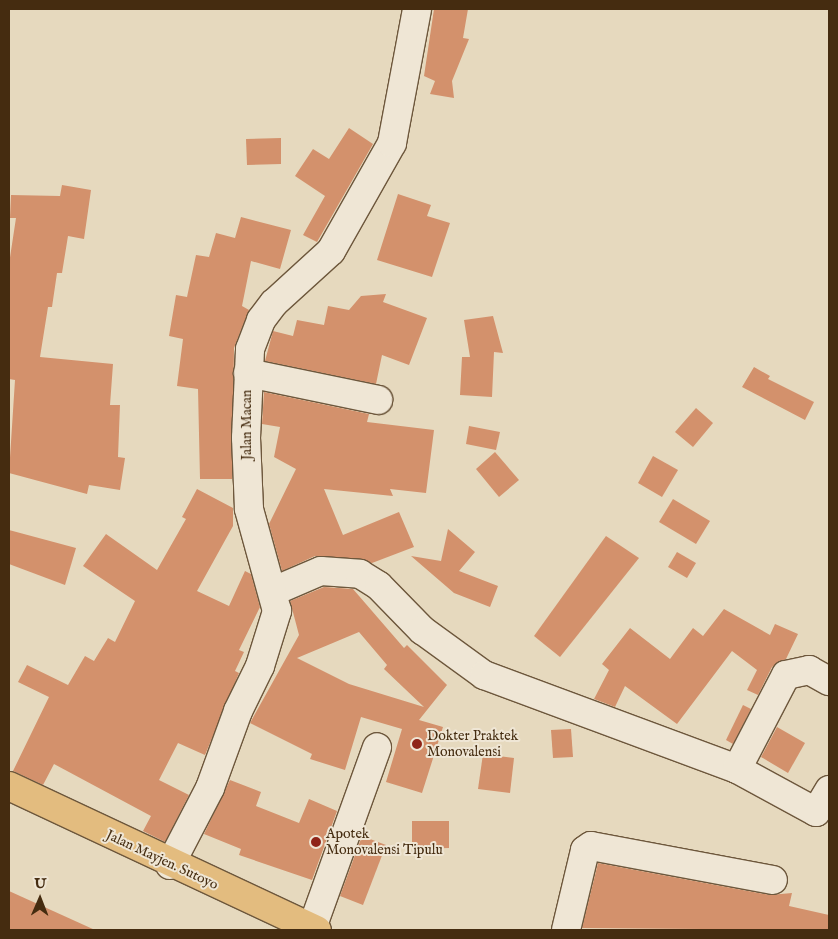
<!DOCTYPE html>
<html>
<head>
<meta charset="utf-8">
<style>
	body { margin:0 }
	#map { position:relative; width:838px; height:939px; overflow:hidden; background:#e6d9be; font-family:"IM FELL English",serif }
	div>[style] { position:absolute }
	.building>* { inset:0; background:#d3916c }
	.roads { filter:drop-shadow(1px 0 #6d573c) drop-shadow(-1px 0 #6d573c) drop-shadow(0 1px #6d573c) drop-shadow(0 -1px #6d573c) }
	.minor>* { height:28px; margin:-14px; padding:0 14px; transform-origin:14px; border-radius:14px; background:#efe6d5 }
	.highway>* { height:28px; margin:-14px; padding:0 14px; transform-origin:14px; border-radius:14px; background:#e3bc7f }
	.dots>* { width:14px; height:14px; translate:-50% -50%; box-sizing:border-box; border:2px solid #efe6d5; border-radius:50% }
	span { translate:-50% -50%; white-space:nowrap; text-align:center; line-height:1.15; -webkit-text-stroke:4px #efe6d5; paint-order:stroke }
	.street-label { font-size:14px; color:#452c10 }
	.poi-label { font-size:14px; color:#452c10 }
	.left { translate:0 -50%; text-align:left }
	.frame { position:absolute; inset:0; border:10px solid #452c10; pointer-events:none }
	.north { position:absolute; left:15px; top:874px; width:50px; height:50px; -webkit-text-stroke:4px #efe6d5; paint-order:stroke; rotate:1deg; font-size:14px; font-weight:700; line-height:20px; text-align:center; color:#452c10 }
	.north::after { content:''; display:block; margin:auto; width:18px; height:22px; background:#452c10; clip-path:polygon(50% 0,100% 100%,50% 72%,0 100%) }
</style>
</head>
<body>
<div id="map">
	<div class="building">
		<i style="clip-path:polygon(434px 9px,468px 9px,463px 38px,469px 39px,452px 81px,454px 98px,430px 94px,435px 81px,424px 76px)"></i>
		<i style="clip-path:polygon(349px 128px,373px 144px,317px 242px,303px 235px,325px 196px,295px 176px,313px 149px,329px 159px)"></i>
		<i style="clip-path:polygon(281px 138px,281px 164px,247px 165px,246px 139px)"></i>
		<i style="clip-path:polygon(62px 185px,91px 190px,84px 239px,68px 236px,62px 273px,57px 273px,52px 307px,48px 307px,40px 357px,113px 364px,110px 405px,120px 405px,118px 457px,125px 458px,120px 490px,89px 485px,87px 494px,9px 473px,15px 380px,9px 379px,9px 264px,16px 218px,10px 218px,11px 195px,60px 196px)"></i>
		<i style="clip-path:polygon(398px 194px,431px 205px,427px 216px,450px 223px,432px 277px,377px 260px)"></i>
		<i style="clip-path:polygon(241px 217px,291px 230px,280px 269px,251px 261px,242px 306px,249px 310px,234px 348px,232px 479px,200px 479px,198px 389px,177px 386px,183px 339px,169px 336px,176px 295px,187px 297px,196px 255px,209px 257px,216px 233px,235px 238px)"></i>
		<i style="clip-path:polygon(386px 294px,383px 302px,427px 318px,409px 365px,382px 355px,376px 384px,265px 361px,273px 331px,293px 336px,297px 320px,324px 325px,328px 306px,349px 310px,361px 296px)"></i>
		<i style="clip-path:polygon(493px 316px,503px 353px,494px 352px,492px 397px,460px 395px,462px 357px,470px 357px,464px 320px)"></i>
		<i style="clip-path:polygon(754px 367px,770px 376px,768px 379px,814px 402px,805px 420px,742px 387px)"></i>
		<i style="clip-path:polygon(264px 392px,369px 414px,367px 422px,434px 430px,426px 493px,390px 489px,393px 496px,324px 489px,343px 535px,399px 512px,414px 547px,372px 563px,315px 556px,282px 571px,269px 524px,296px 469px,274px 457px,280px 427px,262px 424px)"></i>
		<i style="clip-path:polygon(696px 408px,713px 423px,693px 447px,675px 432px)"></i>
		<i style="clip-path:polygon(469px 426px,500px 432px,496px 450px,466px 444px)"></i>
		<i style="clip-path:polygon(495px 452px,519px 480px,499px 497px,476px 469px)"></i>
		<i style="clip-path:polygon(653px 456px,678px 470px,662px 497px,638px 483px)"></i>
		<i style="clip-path:polygon(197px 489px,233px 508px,233px 526px,197px 591px,229px 606px,245px 571px,251px 574px,260px 607px,239px 650px,244px 652px,235px 671px,239px 673px,205px 755px,178px 743px,159px 780px,189px 795px,165px 842px,143px 831px,151px 816px,54px 764px,43px 785px,13px 771px,49px 697px,18px 682px,27px 665px,68px 685px,85px 656px,94px 661px,108px 638px,115px 642px,135px 601px,83px 566px,106px 534px,157px 570px,186px 519px,182px 517px)"></i>
		<i style="clip-path:polygon(673px 499px,710px 521px,696px 544px,659px 522px)"></i>
		<i style="clip-path:polygon(448px 529px,475px 552px,459px 571px,498px 586px,490px 607px,454px 593px,411px 556px,441px 561px)"></i>
		<i style="clip-path:polygon(9px 530px,76px 548px,65px 585px,9px 564px)"></i>
		<i style="clip-path:polygon(606px 536px,639px 558px,560px 657px,534px 636px)"></i>
		<i style="clip-path:polygon(677px 552px,696px 563px,687px 578px,668px 567px)"></i>
		<i style="clip-path:polygon(evenodd,324px 587px,353px 589px,404px 648px,407px 645px,447px 685px,419px 720px,443px 727px,422px 793px,386px 782px,402px 729px,361px 717px,345px 770px,310px 759px,312px 754px,250px 723px,299px 635px,290px 601px,324px 587px,359px 632px,387px 665px,384px 669px,424px 707px,349px 684px,297px 658px,359px 632px)"></i>
		<i style="clip-path:polygon(724px 609px,770px 635px,775px 624px,798px 634px,786px 659px,772px 667px,758px 695px,747px 690px,757px 670px,732px 651px,677px 724px,625px 686px,615px 707px,594px 699px,609px 670px,602px 664px,630px 628px,670px 659px,693px 628px,703px 636px)"></i>
		<i style="clip-path:polygon(743px 705px,751px 709px,733px 744px,726px 740px)"></i>
		<i style="clip-path:polygon(777px 727px,805px 743px,788px 773px,761px 757px)"></i>
		<i style="clip-path:polygon(571px 729px,573px 757px,553px 758px,551px 730px)"></i>
		<i style="clip-path:polygon(483px 754px,514px 758px,510px 793px,478px 789px)"></i>
		<i style="clip-path:polygon(230px 780px,261px 792px,256px 806px,299px 823px,309px 799px,337px 811px,312px 880px,239px 855px,241px 849px,204px 834px)"></i>
		<i style="clip-path:polygon(412px 821px,449px 821px,449px 848px,412px 849px)"></i>
		<i style="clip-path:polygon(362px 836px,386px 845px,363px 905px,340px 896px)"></i>
		<i style="clip-path:polygon(598px 863px,770px 895px,792px 893px,789px 906px,829px 915px,829px 930px,582px 928px)"></i>
		<i style="clip-path:polygon(9px 891px,95px 930px,9px 930px)"></i>
	</div>
	<div class="roads">
		<div class="minor">
			<i style="left:248px;top:373px;width:133px;rotate:11.7deg"></i>
			<i style="left:274px;top:591px;width:51px;rotate:-23.1deg"></i>
			<i style="left:321px;top:571px;width:39px;rotate:4deg"></i>
			<i style="left:360px;top:574px;width:22px;rotate:32deg"></i>
			<i style="left:379px;top:586px;width:62px;rotate:45.7deg"></i>
			<i style="left:422px;top:630px;width:77px;rotate:36deg"></i>
			<i style="left:484px;top:675px;width:270px;rotate:20.4deg"></i>
			<i style="left:737px;top:769px;width:90px;rotate:28.6deg"></i>
			<i style="left:816px;top:812px;width:26px;rotate:-59deg"></i>
			<i style="left:737px;top:769px;width:106px;rotate:-62.5deg"></i>
			<i style="left:786px;top:675px;width:24px;rotate:-12deg"></i>
			<i style="left:809px;top:670px;width:23px;rotate:29deg"></i>
			<i style="left:170px;top:865px;width:87px;rotate:-62.5deg"></i>
			<i style="left:210px;top:788px;width:82px;rotate:-70deg"></i>
			<i style="left:238px;top:711px;width:50px;rotate:-63.9deg"></i>
			<i style="left:260px;top:666px;width:58px;rotate:-72.8deg"></i>
			<i style="left:277px;top:611px;width:106px;rotate:-105.4deg"></i>
			<i style="left:249px;top:509px;width:71px;rotate:-92.4deg"></i>
			<i style="left:246px;top:438px;width:89px;rotate:-87.4deg"></i>
			<i style="left:250px;top:349px;width:31px;rotate:-69deg"></i>
			<i style="left:261px;top:320px;width:21px;rotate:-53deg"></i>
			<i style="left:274px;top:303px;width:77px;rotate:-42.4deg"></i>
			<i style="left:331px;top:251px;width:124px;rotate:-60.5deg"></i>
			<i style="left:392px;top:143px;width:136px;rotate:-79.4deg"></i>
			<i style="left:312px;top:928px;width:192px;rotate:-70.2deg"></i>
			<i style="left:566px;top:930px;width:82px;rotate:-76.6deg"></i>
			<i style="left:585px;top:850px;width:7px;rotate:-34deg"></i>
			<i style="left:591px;top:846px;width:185px;rotate:10.6deg"></i>
		</div>
		<div class="highway">
			<i style="left:9px;top:786px;width:340px;rotate:25.1deg"></i>
		</div>
	</div>
	<div class="dots">
		<i style="left:417px;top:744px;background:#8f2418"></i>
		<i style="left:316px;top:842px;background:#8f2418"></i>
	</div>
	<div class="street-label">
		<span style="left:247px;top:425px;rotate:-90deg">Jalan Macan</span>
		<span style="left:162px;top:860px;rotate:25deg">Jalan Mayjen. Sutoyo</span>
	</div>
	<div class="poi-label">
		<span class="left" style="left:427px;top:744px">Dokter Praktek<br>Monovalensi</span>
		<span class="left" style="left:326px;top:842px">Apotek<br>Monovalensi Tipulu</span>
	</div>
	<div class="frame"></div>
	<div class="north">U</div>
</div>
</body>
</html>
